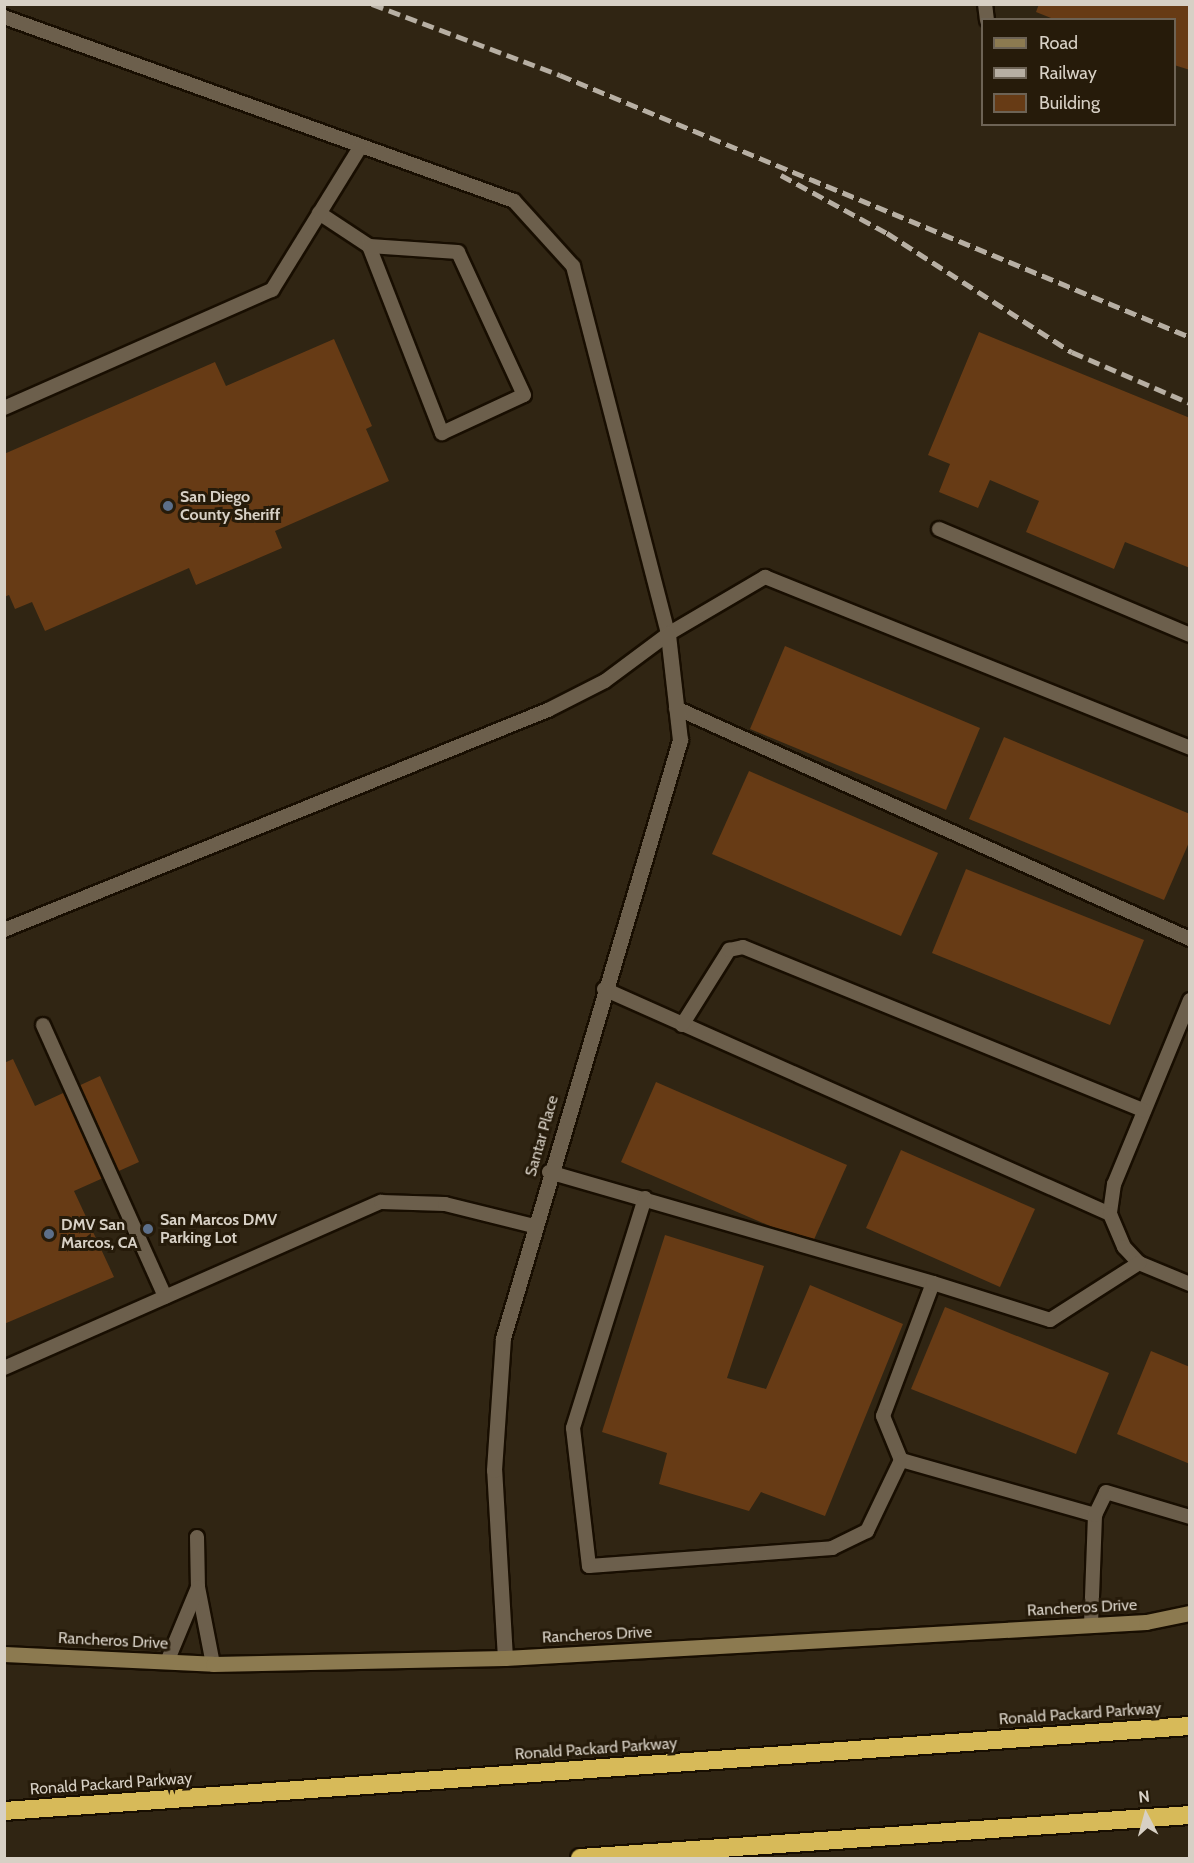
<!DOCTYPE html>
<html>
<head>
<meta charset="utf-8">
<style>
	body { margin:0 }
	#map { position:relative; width:1194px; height:1863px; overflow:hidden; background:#302513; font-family:Cabin,sans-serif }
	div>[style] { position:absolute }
	.building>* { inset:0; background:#673b15 }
	.roads { filter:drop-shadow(2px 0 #180e01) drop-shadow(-2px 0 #180e01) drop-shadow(0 2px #180e01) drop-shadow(0 -2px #180e01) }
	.service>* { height:14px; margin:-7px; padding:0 7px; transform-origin:7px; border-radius:7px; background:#6c5f4c }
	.minor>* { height:15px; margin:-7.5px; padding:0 7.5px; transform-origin:7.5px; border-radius:7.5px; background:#6c5f4c }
	.secondary>* { height:15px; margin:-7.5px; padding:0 7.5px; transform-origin:7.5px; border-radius:7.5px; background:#8c7a50 }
	.motorway>* { height:18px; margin:-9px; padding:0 9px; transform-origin:9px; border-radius:9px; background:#d7ba59 }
	.rail>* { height:4.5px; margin-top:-2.25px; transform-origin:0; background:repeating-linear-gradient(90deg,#b7afa3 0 12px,transparent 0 18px) }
	.dots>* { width:16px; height:16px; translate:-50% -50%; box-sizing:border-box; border:3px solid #261b0a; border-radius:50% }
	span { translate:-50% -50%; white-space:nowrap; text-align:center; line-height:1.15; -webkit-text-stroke:6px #261b0a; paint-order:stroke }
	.poi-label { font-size:16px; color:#d7d0c5; font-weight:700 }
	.left { translate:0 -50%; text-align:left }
	.street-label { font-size:16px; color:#d7d0c5 }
	.frame { position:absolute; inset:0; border:6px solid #d7d0c5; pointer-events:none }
	.legend { position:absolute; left:981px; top:18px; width:195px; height:108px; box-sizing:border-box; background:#261b0a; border:2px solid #6d6355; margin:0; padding:8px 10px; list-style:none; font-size:18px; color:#d7d0c5 }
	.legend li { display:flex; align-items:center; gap:12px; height:30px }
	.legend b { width:30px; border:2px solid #6d6355 }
	.north { position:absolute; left:1116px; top:1785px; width:60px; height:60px; -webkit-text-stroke:4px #261b0a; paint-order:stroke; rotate:354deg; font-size:16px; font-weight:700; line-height:24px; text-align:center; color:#d7d0c5 }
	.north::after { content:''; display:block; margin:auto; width:21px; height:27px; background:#d7d0c5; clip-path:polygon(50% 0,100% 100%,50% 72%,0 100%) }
</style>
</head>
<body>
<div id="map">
	<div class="building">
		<i style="clip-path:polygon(1039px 4px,1190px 4px,1190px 70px,1174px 65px,1174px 20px,1056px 20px,1036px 12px)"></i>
		<i style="clip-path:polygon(979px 332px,1190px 418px,1190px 568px,1125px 542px,1114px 569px,1026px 532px,1039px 501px,990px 480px,978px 508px,939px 492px,950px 464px,928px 455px)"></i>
		<i style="clip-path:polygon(334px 339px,372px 426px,366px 429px,389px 481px,275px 531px,282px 548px,196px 585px,189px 568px,45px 631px,32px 602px,15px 609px,9px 595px,4px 597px,4px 454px,215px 362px,226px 386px)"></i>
		<i style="clip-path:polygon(785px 646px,980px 728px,946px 810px,750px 729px)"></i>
		<i style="clip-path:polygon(1004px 737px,1190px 814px,1190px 840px,1164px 900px,969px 819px)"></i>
		<i style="clip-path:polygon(749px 771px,938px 853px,901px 936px,712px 854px)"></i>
		<i style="clip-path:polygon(966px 869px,1144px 940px,1110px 1025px,932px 953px)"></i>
		<i style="clip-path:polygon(13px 1059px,35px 1106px,100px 1076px,139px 1162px,74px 1191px,114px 1277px,4px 1324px,4px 1063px)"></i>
		<i style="clip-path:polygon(656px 1082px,847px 1165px,812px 1244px,621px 1162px)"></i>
		<i style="clip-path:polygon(901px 1150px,1035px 1209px,1000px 1287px,866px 1228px)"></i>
		<i style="clip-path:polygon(665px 1235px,764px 1266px,727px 1378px,766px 1389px,810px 1285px,903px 1324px,825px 1516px,761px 1492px,749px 1511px,659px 1484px,667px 1453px,602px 1432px)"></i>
		<i style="clip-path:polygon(945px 1307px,1109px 1373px,1076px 1454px,911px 1389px)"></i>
		<i style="clip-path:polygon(1151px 1351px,1190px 1367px,1190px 1464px,1117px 1434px)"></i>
	</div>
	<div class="roads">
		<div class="service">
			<i style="left:985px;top:4px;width:16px;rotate:83deg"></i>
			<i style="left:4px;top:17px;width:542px;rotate:19.84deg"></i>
			<i style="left:514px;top:201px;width:88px;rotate:47.8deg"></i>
			<i style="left:573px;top:266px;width:380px;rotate:75.5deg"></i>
			<i style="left:319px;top:213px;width:60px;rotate:33.4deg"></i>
			<i style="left:369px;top:246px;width:201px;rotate:68.7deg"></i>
			<i style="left:442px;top:433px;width:90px;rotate:-24.9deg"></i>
			<i style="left:524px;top:395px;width:157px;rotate:-114.8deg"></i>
			<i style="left:458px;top:252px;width:89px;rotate:-176.1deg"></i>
			<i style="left:4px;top:408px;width:293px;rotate:-23.8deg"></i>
			<i style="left:272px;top:290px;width:169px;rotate:-58.3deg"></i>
			<i style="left:939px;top:529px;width:272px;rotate:22.9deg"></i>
			<i style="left:676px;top:708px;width:564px;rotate:24.2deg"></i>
			<i style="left:4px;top:930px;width:587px;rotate:-22.02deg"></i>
			<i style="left:548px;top:710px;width:64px;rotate:-27deg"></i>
			<i style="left:605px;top:681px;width:79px;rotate:-36.7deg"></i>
			<i style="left:668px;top:634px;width:113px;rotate:-30.4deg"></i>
			<i style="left:765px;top:577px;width:458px;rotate:21.9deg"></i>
			<i style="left:604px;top:989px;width:554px;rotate:23.97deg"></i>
			<i style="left:1190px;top:1000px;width:199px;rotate:112.4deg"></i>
			<i style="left:1114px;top:1184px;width:30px;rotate:98deg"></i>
			<i style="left:1110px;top:1214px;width:36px;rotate:67deg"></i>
			<i style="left:1124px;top:1247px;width:22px;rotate:47deg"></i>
			<i style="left:1139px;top:1263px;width:55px;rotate:22.4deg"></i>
			<i style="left:43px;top:1025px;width:298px;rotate:65.8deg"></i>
			<i style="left:682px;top:1025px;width:89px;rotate:-57.9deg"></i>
			<i style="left:729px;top:950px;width:14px;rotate:-12deg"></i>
			<i style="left:743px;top:947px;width:433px;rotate:22.2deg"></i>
			<i style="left:549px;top:1172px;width:400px;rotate:16.1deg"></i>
			<i style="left:933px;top:1283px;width:142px;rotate:110.6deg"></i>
			<i style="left:883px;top:1416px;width:48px;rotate:67.8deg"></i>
			<i style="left:901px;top:1460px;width:202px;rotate:15.8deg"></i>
			<i style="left:1095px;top:1515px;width:110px;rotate:92.1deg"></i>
			<i style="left:645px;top:1198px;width:241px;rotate:107.4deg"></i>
			<i style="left:573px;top:1428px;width:139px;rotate:83.4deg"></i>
			<i style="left:589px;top:1566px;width:244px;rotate:-4.2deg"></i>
			<i style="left:832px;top:1548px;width:39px;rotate:-26deg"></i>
			<i style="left:867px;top:1531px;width:79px;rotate:-64.4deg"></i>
			<i style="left:933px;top:1283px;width:123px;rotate:17.5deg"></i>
			<i style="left:1050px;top:1320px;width:106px;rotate:-32.6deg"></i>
			<i style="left:4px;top:1368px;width:412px;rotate:-23.8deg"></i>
			<i style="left:381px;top:1202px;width:64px;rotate:1.8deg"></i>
			<i style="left:445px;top:1204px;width:92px;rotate:13.9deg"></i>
			<i style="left:1095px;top:1515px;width:25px;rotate:-64deg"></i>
			<i style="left:1106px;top:1492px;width:88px;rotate:16.6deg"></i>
			<i style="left:197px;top:1537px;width:50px;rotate:88.9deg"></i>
			<i style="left:198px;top:1587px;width:78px;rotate:79deg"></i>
			<i style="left:167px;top:1662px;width:81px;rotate:-67.5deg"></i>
		</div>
		<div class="minor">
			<i style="left:505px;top:1658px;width:188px;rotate:-93.3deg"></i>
			<i style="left:494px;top:1470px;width:132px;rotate:-86.1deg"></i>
			<i style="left:503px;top:1338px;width:624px;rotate:-73.51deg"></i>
			<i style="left:680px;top:740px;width:107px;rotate:-96.5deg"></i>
		</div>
		<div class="secondary">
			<i style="left:4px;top:1654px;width:209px;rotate:2.7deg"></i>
			<i style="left:213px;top:1664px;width:292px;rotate:-1.2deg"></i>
			<i style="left:505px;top:1658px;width:642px;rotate:-3.21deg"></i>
			<i style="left:1146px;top:1622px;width:45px;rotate:-11.6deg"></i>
		</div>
		<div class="motorway">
			<i style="left:4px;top:1811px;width:1189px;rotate:-4.1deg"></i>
			<i style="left:580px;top:1858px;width:612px;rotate:-4.03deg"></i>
		</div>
	</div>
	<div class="rail">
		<i style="left:372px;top:4px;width:201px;rotate:20.7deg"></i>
		<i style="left:560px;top:75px;width:682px;rotate:22.58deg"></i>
		<i style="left:781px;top:175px;width:121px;rotate:28.7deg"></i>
		<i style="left:887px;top:233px;width:220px;rotate:32.8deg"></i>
		<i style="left:1072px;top:352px;width:129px;rotate:23.4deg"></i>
	</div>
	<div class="dots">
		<i style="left:168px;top:506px;background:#5c6f8a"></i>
		<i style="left:148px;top:1229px;background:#5c6f8a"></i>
		<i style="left:49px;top:1234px;background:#5c6f8a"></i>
	</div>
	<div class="poi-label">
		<span class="left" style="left:180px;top:506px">San Diego<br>County Sheriff</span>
		<span class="left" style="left:160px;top:1229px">San Marcos DMV<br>Parking Lot</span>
		<span class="left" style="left:61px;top:1234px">DMV San<br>Marcos, CA</span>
	</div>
	<div class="street-label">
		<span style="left:542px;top:1136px;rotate:-74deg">Santar Place</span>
		<span style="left:1082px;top:1608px;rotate:-3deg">Rancheros Drive</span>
		<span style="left:597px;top:1635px;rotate:-3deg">Rancheros Drive</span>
		<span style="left:113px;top:1641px;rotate:3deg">Rancheros Drive</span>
		<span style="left:1080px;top:1714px;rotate:-4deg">Ronald Packard Parkway</span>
		<span style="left:596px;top:1749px;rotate:-4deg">Ronald Packard Parkway</span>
		<span style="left:111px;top:1784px;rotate:-4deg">Ronald Packard Parkway</span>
	</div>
	<div class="frame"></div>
	<ul class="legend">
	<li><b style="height:8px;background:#8c7a50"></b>Road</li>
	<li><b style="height:8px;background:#b7afa3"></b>Railway</li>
	<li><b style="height:16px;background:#673b15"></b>Building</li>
	</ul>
	<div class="north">N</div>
</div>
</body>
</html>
